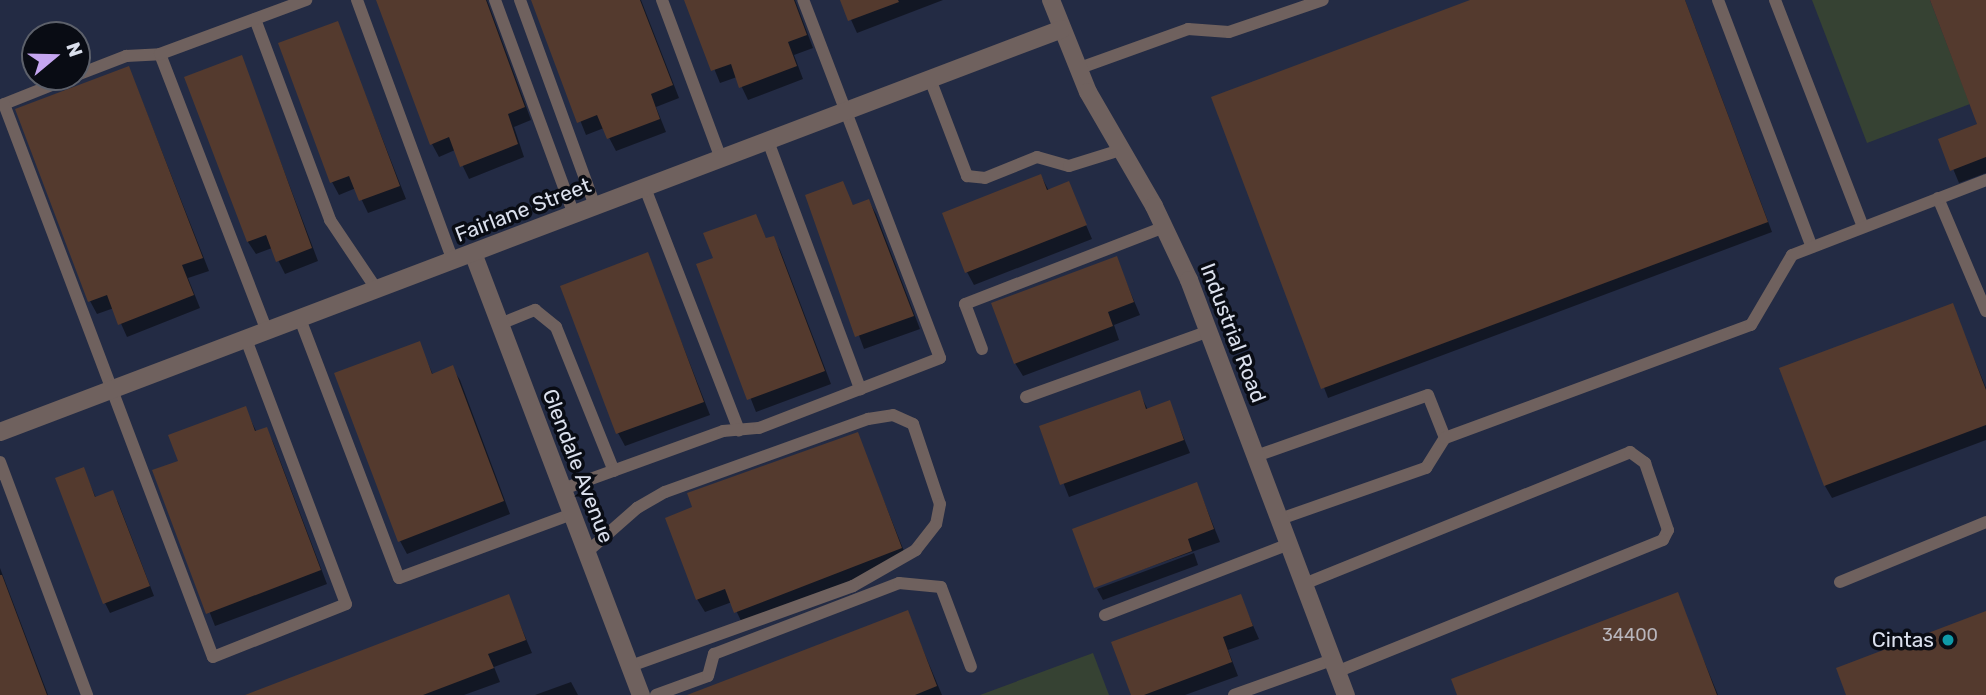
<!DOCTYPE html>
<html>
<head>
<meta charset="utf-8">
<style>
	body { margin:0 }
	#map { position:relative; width:1986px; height:695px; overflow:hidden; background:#1c2235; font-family:Rubik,sans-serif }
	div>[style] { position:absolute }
	.built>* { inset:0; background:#232b44 }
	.green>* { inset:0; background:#364233 }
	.shadow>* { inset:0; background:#0007 }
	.building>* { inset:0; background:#543a2e }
	.lane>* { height:12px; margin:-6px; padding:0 6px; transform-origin:6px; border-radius:6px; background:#6f615e }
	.street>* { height:18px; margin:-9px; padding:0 9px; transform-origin:9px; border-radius:9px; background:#6f615e }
	.dots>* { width:19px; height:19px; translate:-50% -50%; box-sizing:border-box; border:4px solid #090c14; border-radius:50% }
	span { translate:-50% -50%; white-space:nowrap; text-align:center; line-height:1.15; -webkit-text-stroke:7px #090c14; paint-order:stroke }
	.number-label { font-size:18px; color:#b9b6bd }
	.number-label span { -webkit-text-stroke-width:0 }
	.street-label { font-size:21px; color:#dbe0ed }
	.poi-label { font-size:21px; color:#dbe0ed }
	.right { translate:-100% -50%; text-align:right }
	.north { position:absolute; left:21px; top:21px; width:70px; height:70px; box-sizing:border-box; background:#090c14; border:2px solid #5d616b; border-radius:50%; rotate:71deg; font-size:19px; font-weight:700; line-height:28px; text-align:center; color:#dbe0ed }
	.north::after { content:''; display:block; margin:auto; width:24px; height:32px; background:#c5a6f0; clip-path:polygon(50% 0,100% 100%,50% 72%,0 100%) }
</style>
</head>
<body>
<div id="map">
	<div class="built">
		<i style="clip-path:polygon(evenodd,0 0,1986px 0,1986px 695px,0 695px,0 0,35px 35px,77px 35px,77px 77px,35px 77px,35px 35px)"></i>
	</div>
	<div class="green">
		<i style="clip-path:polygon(1812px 0,1930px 0,1970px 104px,1867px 143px)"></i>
		<i style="clip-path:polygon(1093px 653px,1109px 695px,980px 695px)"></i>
	</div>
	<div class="shadow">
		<i style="clip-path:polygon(487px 0,531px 120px,514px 127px,524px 157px,469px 179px,455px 150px,439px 157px,432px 144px,378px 1px)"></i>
		<i style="clip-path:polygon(532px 0,641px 0,679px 98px,656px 107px,666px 132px,616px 151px,604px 128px,586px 135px)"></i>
		<i style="clip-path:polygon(686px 0,795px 0,813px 48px,794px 55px,803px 79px,748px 100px,737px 77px,720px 83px)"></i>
		<i style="clip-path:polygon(842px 0,943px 0,857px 33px)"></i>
		<i style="clip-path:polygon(1475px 0,1685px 0,1772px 232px,1328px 398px,1214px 98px)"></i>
		<i style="clip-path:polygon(1932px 0,1986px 0,1986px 173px,1959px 183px,1941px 140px,1980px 125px)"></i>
		<i style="clip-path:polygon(337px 23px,406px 199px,368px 213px,356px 188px,339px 195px,332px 182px)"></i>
		<i style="clip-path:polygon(241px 57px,318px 261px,285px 274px,272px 248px,256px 254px,248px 242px,186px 78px)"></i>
		<i style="clip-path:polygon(129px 68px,209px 271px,188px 278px,200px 308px,127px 337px,114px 308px,97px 314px,90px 301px,17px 110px)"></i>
		<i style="clip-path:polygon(1041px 176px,1049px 191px,1068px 183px,1092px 239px,974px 285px,967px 272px)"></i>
		<i style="clip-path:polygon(842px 183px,854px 207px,869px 201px,876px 214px,920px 329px,864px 349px,807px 196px)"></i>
		<i style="clip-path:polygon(755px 216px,767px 240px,773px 238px,780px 250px,831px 384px,756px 412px,698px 265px,715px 259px)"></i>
		<i style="clip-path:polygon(647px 254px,710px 415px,625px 446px,618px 433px)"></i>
		<i style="clip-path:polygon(1116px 258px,1140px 315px,1114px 325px,1119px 340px,1023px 376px,1015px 363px)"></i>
		<i style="clip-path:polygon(1952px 305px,1986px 388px,1986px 440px,1832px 498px,1825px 486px)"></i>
		<i style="clip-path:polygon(419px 343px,433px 375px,452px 368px,460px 380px,510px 514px,407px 554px,400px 541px)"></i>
		<i style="clip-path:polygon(1139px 392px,1148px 410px,1169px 402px,1190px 453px,1069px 497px,1041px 428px)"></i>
		<i style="clip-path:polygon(245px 408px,257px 433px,266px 429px,273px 442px,327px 584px,215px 626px,154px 471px,180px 462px)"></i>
		<i style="clip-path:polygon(857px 434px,908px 561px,743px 625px,732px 602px,705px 612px,697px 599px)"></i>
		<i style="clip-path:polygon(83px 469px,96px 498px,112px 492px,118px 502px,154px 596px,110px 613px,105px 603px)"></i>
		<i style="clip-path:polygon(1197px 485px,1220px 542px,1095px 586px)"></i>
		<i style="clip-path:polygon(1194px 553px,1198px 565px,1103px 600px,1097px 589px)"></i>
		<i style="clip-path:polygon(0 568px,48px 695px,0 695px)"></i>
		<i style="clip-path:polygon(1677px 595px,1718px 695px,1459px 695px)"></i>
		<i style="clip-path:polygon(508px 596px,532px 653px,494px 667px,500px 682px,464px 695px,254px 695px)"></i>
		<i style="clip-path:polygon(1240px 596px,1259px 639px,1228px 650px,1238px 676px,1185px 695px,1133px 695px)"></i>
		<i style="clip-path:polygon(907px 612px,942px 695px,710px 695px)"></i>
		<i style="clip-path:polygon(571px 682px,578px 695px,535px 695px)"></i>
	</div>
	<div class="building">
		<i style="clip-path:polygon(376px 0,486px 0,525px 107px,508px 114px,518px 144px,460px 167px,449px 137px,430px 145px)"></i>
		<i style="clip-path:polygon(531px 0,640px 0,673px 85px,651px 94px,660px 119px,607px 139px,597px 115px,577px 123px)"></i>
		<i style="clip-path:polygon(684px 0,794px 0,807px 35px,788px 42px,797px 66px,739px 88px,731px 64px,711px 71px)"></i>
		<i style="clip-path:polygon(840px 0,898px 0,899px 2px,848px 21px)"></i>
		<i style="clip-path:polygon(1470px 0,1685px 0,1768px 222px,1321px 389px,1211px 97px)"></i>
		<i style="clip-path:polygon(1930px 0,1986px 0,1986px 157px,1950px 171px,1938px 139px,1977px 124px)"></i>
		<i style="clip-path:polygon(338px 21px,400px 186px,359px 201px,349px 176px,330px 183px,278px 43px)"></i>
		<i style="clip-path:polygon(242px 55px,312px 248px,276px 262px,266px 235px,247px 242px,184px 77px)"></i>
		<i style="clip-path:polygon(129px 66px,203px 258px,182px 265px,194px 295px,118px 325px,107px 295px,88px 302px,15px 109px)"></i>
		<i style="clip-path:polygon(1041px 174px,1047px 190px,1069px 181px,1087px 225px,965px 273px,942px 213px)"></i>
		<i style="clip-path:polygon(843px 181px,853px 205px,869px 199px,914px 316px,855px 337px,805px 195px)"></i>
		<i style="clip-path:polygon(756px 214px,766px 238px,774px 236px,825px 371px,747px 400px,696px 264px,713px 258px,703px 233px)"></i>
		<i style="clip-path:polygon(648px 252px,704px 402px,616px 434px,560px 286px)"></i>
		<i style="clip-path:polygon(1117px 256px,1134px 302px,1108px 312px,1113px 326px,1014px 364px,991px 303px)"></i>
		<i style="clip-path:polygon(1953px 303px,1986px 390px,1986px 425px,1824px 486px,1779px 368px)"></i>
		<i style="clip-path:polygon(420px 341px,432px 374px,453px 365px,504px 501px,398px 542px,334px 373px)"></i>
		<i style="clip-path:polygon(1140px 390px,1146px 409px,1170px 400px,1184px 440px,1060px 485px,1039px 426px)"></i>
		<i style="clip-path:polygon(246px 406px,255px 431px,267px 427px,321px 570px,206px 614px,152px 470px,178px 461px,168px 435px)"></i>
		<i style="clip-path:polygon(858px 432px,902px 548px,734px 613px,725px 589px,696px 600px,665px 518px,692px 507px,687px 493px)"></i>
		<i style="clip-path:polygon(84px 467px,95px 497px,113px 490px,150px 586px,103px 604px,55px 478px)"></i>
		<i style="clip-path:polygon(1197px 482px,1214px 529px,1188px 539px,1192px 551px,1094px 588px,1072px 529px)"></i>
		<i style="clip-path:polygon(0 575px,2px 575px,47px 695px,0 695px)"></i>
		<i style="clip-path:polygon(1678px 592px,1717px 695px,1457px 695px,1451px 679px)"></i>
		<i style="clip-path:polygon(509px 594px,526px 640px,488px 654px,494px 668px,423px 695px,245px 695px)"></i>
		<i style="clip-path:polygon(1241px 594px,1253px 626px,1223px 637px,1232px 662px,1144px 695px,1131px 695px,1111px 642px)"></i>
		<i style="clip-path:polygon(908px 610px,937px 686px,915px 695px,687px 695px)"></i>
		<i style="clip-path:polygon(1986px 611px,1986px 695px,1846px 695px,1836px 668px)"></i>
	</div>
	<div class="lane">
		<i style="left:357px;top:0;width:278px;rotate:69.8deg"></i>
		<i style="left:495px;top:0;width:229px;rotate:69.8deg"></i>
		<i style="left:520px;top:0;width:219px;rotate:70deg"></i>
		<i style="left:662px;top:0;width:170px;rotate:69.6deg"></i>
		<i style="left:1718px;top:0;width:264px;rotate:69.2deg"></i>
		<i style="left:1775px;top:0;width:243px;rotate:68.8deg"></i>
		<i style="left:255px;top:19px;width:215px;rotate:69.5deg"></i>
		<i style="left:330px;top:220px;width:84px;rotate:56.1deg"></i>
		<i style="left:160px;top:54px;width:298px;rotate:68.9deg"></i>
		<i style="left:1077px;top:69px;width:118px;rotate:-19.8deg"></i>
		<i style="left:1188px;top:29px;width:41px;rotate:4.2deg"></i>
		<i style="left:1229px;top:32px;width:99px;rotate:-18.8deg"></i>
		<i style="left:77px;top:75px;width:53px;rotate:-21.2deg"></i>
		<i style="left:126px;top:56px;width:34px;rotate:-3deg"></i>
		<i style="left:160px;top:54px;width:156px;rotate:-20.3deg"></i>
		<i style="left:72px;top:77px;width:73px;rotate:158.3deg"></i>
		<i style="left:4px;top:104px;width:591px;rotate:69.3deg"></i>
		<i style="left:213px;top:657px;width:143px;rotate:-21.7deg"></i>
		<i style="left:346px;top:604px;width:282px;rotate:-110.7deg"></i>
		<i style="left:930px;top:79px;width:104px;rotate:69.1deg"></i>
		<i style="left:967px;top:176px;width:18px;rotate:6deg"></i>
		<i style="left:985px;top:178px;width:56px;rotate:-22deg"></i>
		<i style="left:1037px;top:157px;width:33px;rotate:16deg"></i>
		<i style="left:1069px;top:166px;width:53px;rotate:-17.4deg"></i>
		<i style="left:768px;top:141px;width:265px;rotate:69.6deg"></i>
		<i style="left:645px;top:188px;width:260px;rotate:68.8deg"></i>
		<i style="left:1938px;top:198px;width:123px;rotate:67deg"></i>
		<i style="left:300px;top:319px;width:277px;rotate:69.1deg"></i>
		<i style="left:399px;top:578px;width:184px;rotate:-20.3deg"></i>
		<i style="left:500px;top:324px;width:38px;rotate:-22deg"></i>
		<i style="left:535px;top:310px;width:27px;rotate:39deg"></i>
		<i style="left:556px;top:327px;width:155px;rotate:68.1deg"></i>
		<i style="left:982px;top:349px;width:48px;rotate:-110.7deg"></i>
		<i style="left:965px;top:304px;width:214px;rotate:-21.1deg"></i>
		<i style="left:1026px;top:397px;width:195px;rotate:-19.8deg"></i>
		<i style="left:1256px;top:456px;width:182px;rotate:-19.5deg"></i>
		<i style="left:1428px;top:395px;width:46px;rotate:68.4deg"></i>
		<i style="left:0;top:462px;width:249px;rotate:69.5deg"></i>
		<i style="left:563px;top:489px;width:170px;rotate:-19.9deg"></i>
		<i style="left:723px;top:431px;width:36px;rotate:-5deg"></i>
		<i style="left:759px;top:428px;width:194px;rotate:-21.1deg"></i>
		<i style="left:940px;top:358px;width:383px;rotate:-110.9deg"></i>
		<i style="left:1280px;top:519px;width:155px;rotate:-19.3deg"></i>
		<i style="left:1426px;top:468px;width:36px;rotate:-58deg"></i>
		<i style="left:1445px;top:438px;width:326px;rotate:-20.3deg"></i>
		<i style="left:1751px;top:325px;width:81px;rotate:-59.6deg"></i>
		<i style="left:1792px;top:255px;width:208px;rotate:-21.1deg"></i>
		<i style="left:587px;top:552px;width:67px;rotate:-41.3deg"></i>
		<i style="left:637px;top:508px;width:32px;rotate:-30deg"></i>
		<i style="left:665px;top:492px;width:216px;rotate:-19.8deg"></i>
		<i style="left:868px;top:419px;width:25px;rotate:-9deg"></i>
		<i style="left:893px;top:415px;width:22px;rotate:24deg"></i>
		<i style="left:913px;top:424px;width:84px;rotate:71.4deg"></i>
		<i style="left:940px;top:504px;width:20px;rotate:101deg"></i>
		<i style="left:936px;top:524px;width:33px;rotate:128deg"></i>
		<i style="left:916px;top:550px;width:73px;rotate:150.3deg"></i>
		<i style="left:853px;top:586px;width:236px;rotate:160.2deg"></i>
		<i style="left:1840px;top:582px;width:158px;rotate:-22.3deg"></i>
		<i style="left:1304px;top:584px;width:352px;rotate:-22deg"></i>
		<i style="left:1630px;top:452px;width:19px;rotate:36deg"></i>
		<i style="left:1645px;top:463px;width:71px;rotate:71.1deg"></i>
		<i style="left:1668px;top:530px;width:11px;rotate:117deg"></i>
		<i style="left:1663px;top:540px;width:352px;rotate:158deg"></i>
		<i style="left:1105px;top:615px;width:197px;rotate:-21.1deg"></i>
		<i style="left:656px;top:695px;width:55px;rotate:-20.1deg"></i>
		<i style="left:708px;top:676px;width:23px;rotate:-75deg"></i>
		<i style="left:714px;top:654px;width:198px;rotate:-21deg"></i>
		<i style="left:899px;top:583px;width:42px;rotate:5.4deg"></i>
		<i style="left:941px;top:587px;width:85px;rotate:69.4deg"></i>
		<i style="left:1234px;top:695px;width:104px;rotate:-19.7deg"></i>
	</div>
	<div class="street">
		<i style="left:1051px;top:0;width:99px;rotate:68.1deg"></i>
		<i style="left:1088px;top:92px;width:132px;rotate:59.9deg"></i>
		<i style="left:1154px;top:206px;width:82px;rotate:64.7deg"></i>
		<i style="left:1189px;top:280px;width:444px;rotate:69.3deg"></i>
		<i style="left:473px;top:253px;width:473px;rotate:69.2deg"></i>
		<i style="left:0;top:432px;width:1136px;rotate:-20.78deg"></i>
	</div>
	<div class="dots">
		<i style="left:1948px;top:640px;background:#0f9aa8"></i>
	</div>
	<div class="number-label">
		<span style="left:1630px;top:635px">34400</span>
	</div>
	<div class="street-label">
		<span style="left:523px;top:210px;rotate:-21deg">Fairlane Street</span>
		<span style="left:1233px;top:333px;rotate:69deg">Industrial Road</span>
		<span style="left:578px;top:466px;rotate:69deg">Glendale Avenue</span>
	</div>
	<div class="poi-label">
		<span class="right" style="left:1934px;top:640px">Cintas</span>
	</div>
	<div class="north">N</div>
</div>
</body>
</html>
